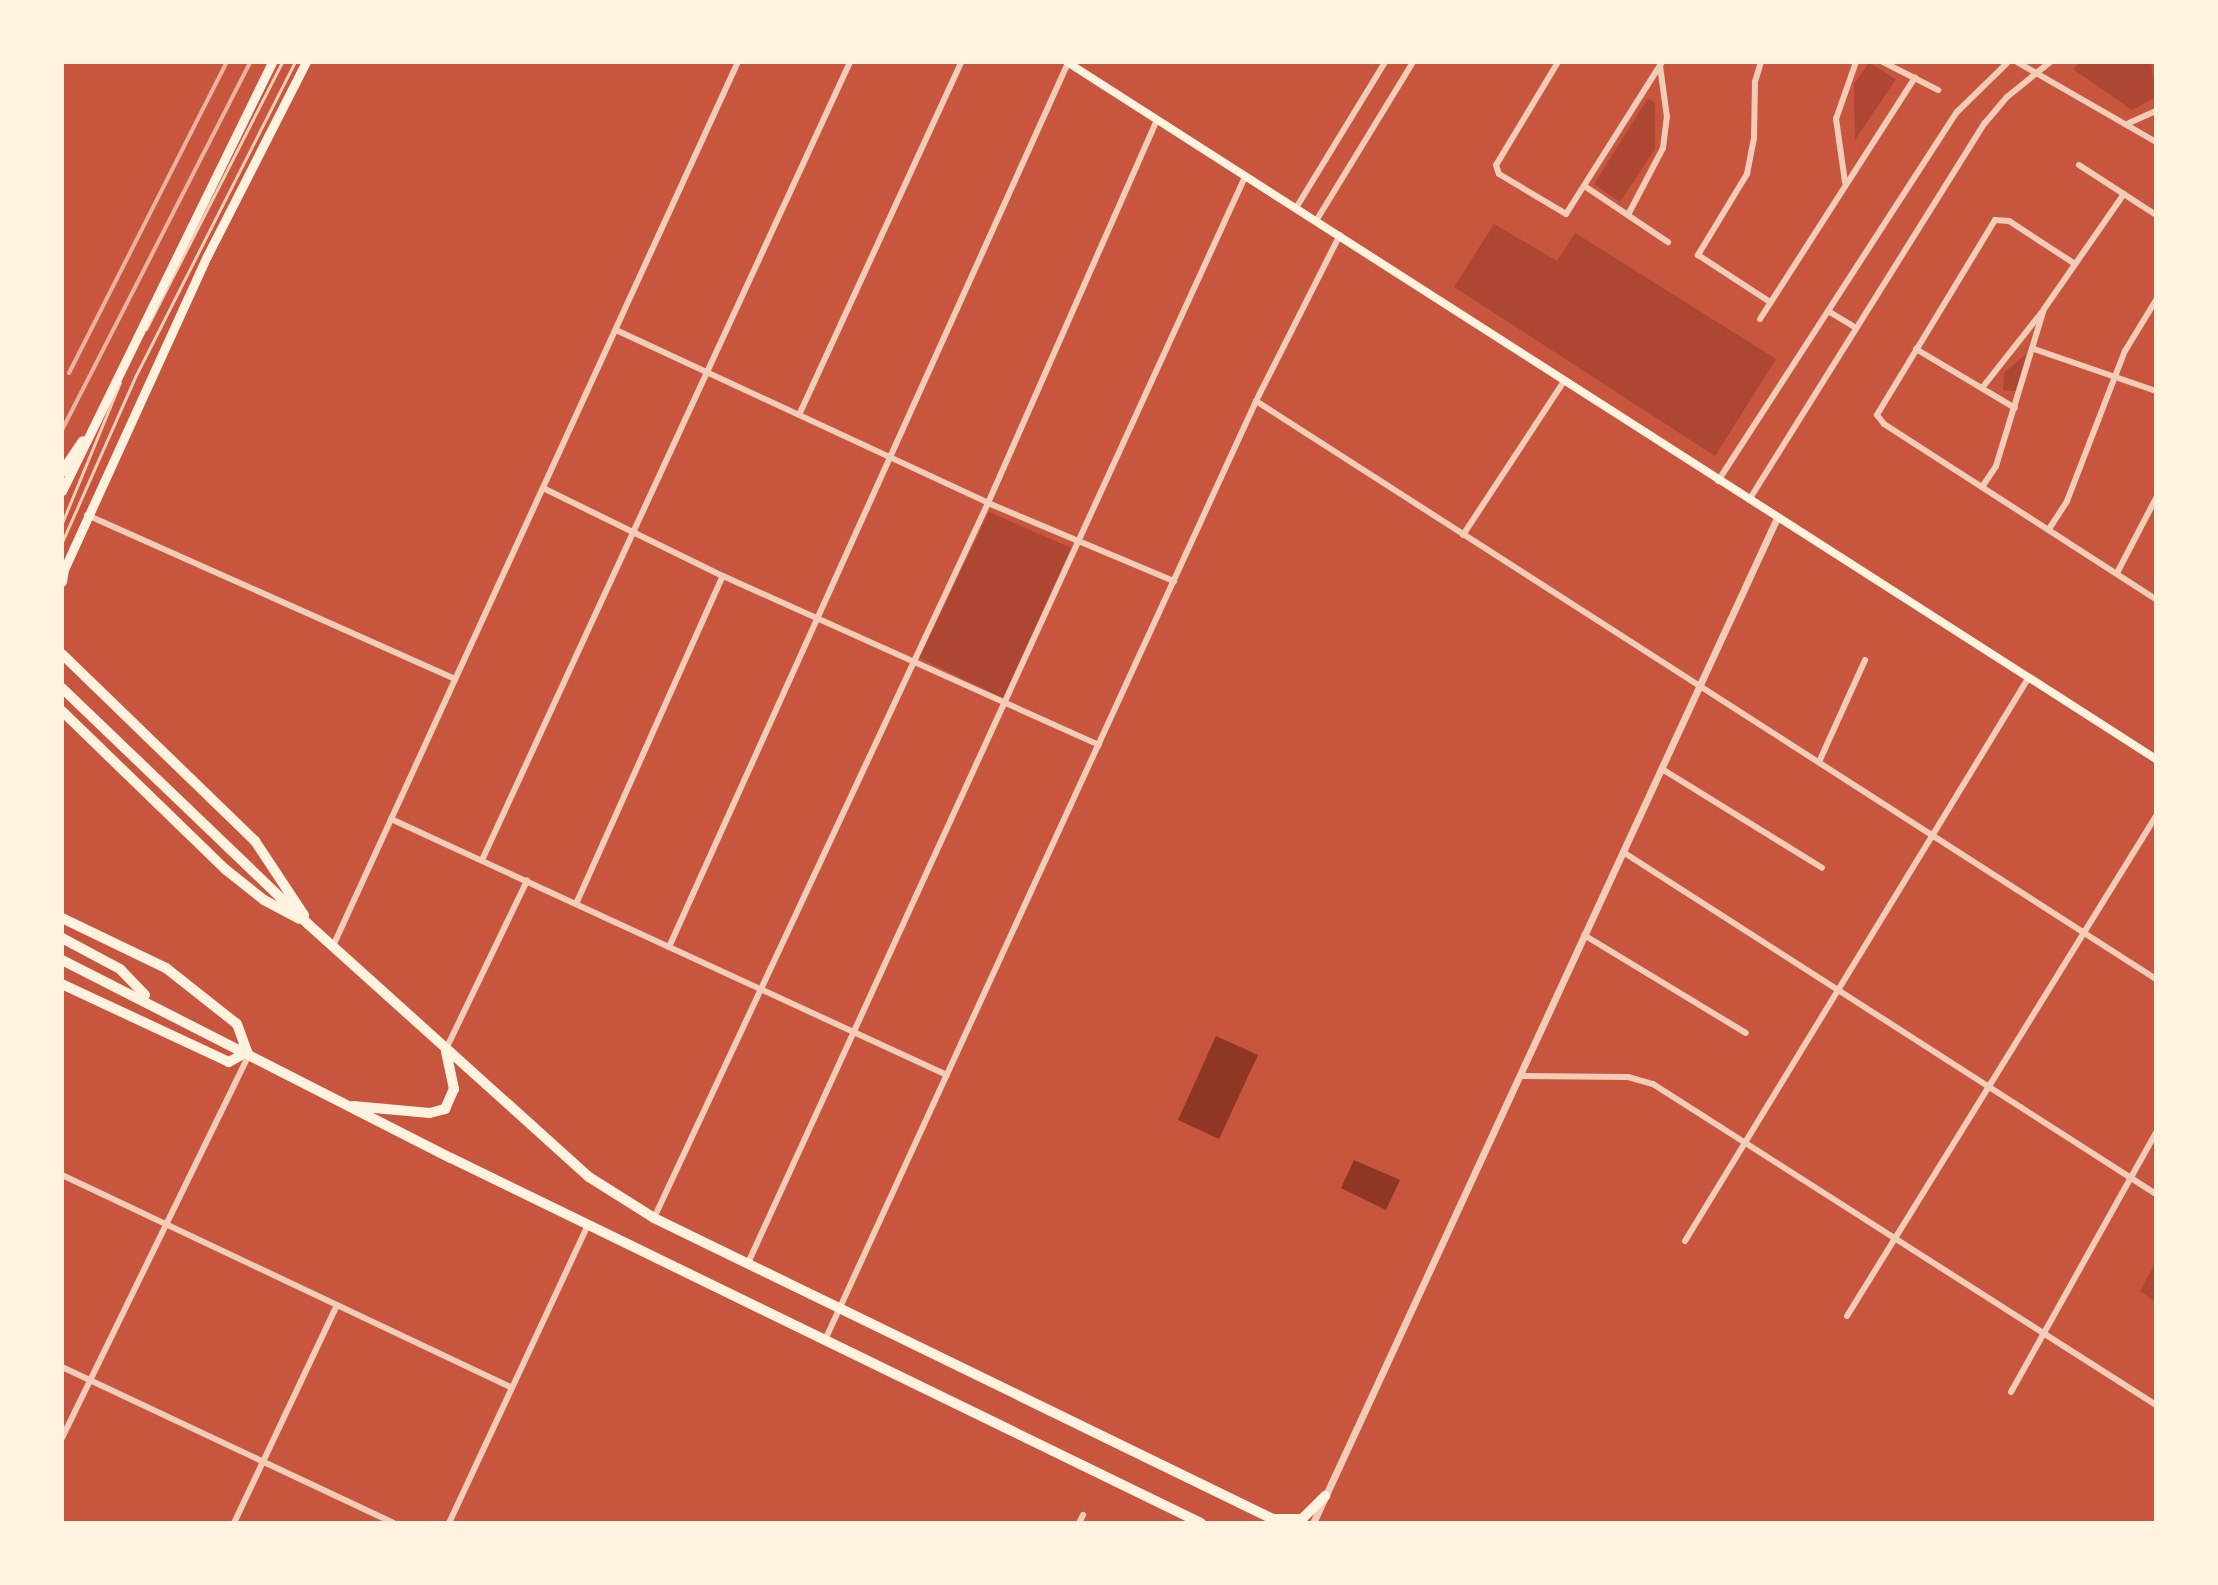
<!DOCTYPE html>
<html>
<head>
<meta charset="utf-8">
<style>
	body { margin:0 }
	#map { position:relative; width:2218px; height:1585px; overflow:hidden; background:#c8553d; font-family:Quicksand,sans-serif }
	div>[style] { position:absolute }
	.green>* { inset:0; background:#ae4732 }
	.water>* { inset:0; background:#8f3625 }
	.service>* { height:3px; margin:-1.5px; padding:0 1.5px; transform-origin:1.5px; border-radius:1.5px; background:#f1ccb7 }
	.minor>* { height:6px; margin:-3px; padding:0 3px; transform-origin:3px; border-radius:3px; background:#f1ccb7 }
	.tertiary>* { height:7px; margin:-3.5px; padding:0 3.5px; transform-origin:3.5px; border-radius:3.5px; background:#f1ccb7 }
	.secondary>* { height:8px; margin:-4px; padding:0 4px; transform-origin:4px; border-radius:4px; background:#fff3e0 }
	.primary>* { height:9px; margin:-4.5px; padding:0 4.5px; transform-origin:4.5px; border-radius:4.5px; background:#fff3e0 }
	.trunk>* { height:10px; margin:-5px; padding:0 5px; transform-origin:5px; border-radius:5px; background:#fff3e0 }
	.rail>* { height:4px; margin:-2px; padding:0 2px; transform-origin:2px; border-radius:2px; background:#e9b49f }
	span { translate:-50% -50%; white-space:nowrap; text-align:center; line-height:1.15; -webkit-text-stroke:7px #fff3e0; paint-order:stroke }
	.frame { position:absolute; inset:0; border:64px solid #fff3e0; pointer-events:none }
</style>
</head>
<body>
<div id="map">
	<div class="green">
		<i style="clip-path:polygon(2080px 62px,2151px 62px,2156px 97px,2132px 110px,2073px 69px)"></i>
		<i style="clip-path:polygon(1869px 63px,1896px 79px,1855px 140px,1854px 84px)"></i>
		<i style="clip-path:polygon(1648px 98px,1655px 103px,1655px 149px,1620px 202px,1594px 184px)"></i>
		<i style="clip-path:polygon(1494px 224px,1557px 261px,1575px 233px,1776px 359px,1715px 456px,1454px 287px)"></i>
		<i style="clip-path:polygon(2026px 354px,2016px 391px,2003px 390px,2004px 373px)"></i>
		<i style="clip-path:polygon(989px 512px,1071px 548px,1003px 698px,919px 658px)"></i>
		<i style="clip-path:polygon(2156px 1262px,2156px 1302px,2140px 1291px)"></i>
	</div>
	<div class="water">
		<i style="clip-path:polygon(1216px 1036px,1258px 1055px,1219px 1139px,1178px 1120px)"></i>
		<i style="clip-path:polygon(1354px 1160px,1400px 1180px,1386px 1210px,1341px 1188px)"></i>
	</div>
	<div class="service">
		<i style="left:146px;top:329px;width:300px;rotate:-63deg"></i>
		<i style="left:62px;top:523px;width:152px;rotate:-67.6deg"></i>
		<i style="left:62px;top:542px;width:180px;rotate:-66.1deg"></i>
		<i style="left:135px;top:377px;width:353px;rotate:-63.1deg"></i>
	</div>
	<div class="minor">
		<i style="left:1558px;top:62px;width:120px;rotate:121deg"></i>
		<i style="left:1496px;top:165px;width:9px;rotate:72deg"></i>
		<i style="left:1499px;top:174px;width:78px;rotate:30.8deg"></i>
		<i style="left:1566px;top:214px;width:180px;rotate:-57.7deg"></i>
		<i style="left:1761px;top:62px;width:21px;rotate:107deg"></i>
		<i style="left:1755px;top:82px;width:56px;rotate:91deg"></i>
		<i style="left:1754px;top:138px;width:37px;rotate:101deg"></i>
		<i style="left:1747px;top:174px;width:95px;rotate:121.2deg"></i>
		<i style="left:1698px;top:255px;width:86px;rotate:33.1deg"></i>
		<i style="left:1883px;top:62px;width:62px;rotate:27deg"></i>
		<i style="left:2017px;top:62px;width:160px;rotate:29.9deg"></i>
		<i style="left:2129px;top:123px;width:30px;rotate:-24deg"></i>
		<i style="left:2079px;top:165px;width:92px;rotate:33deg"></i>
		<i style="left:1845px;top:182px;width:64px;rotate:-98.1deg"></i>
		<i style="left:1836px;top:119px;width:60px;rotate:-70.7deg"></i>
		<i style="left:1586px;top:187px;width:99px;rotate:33.9deg"></i>
		<i style="left:1296px;top:208px;width:171px;rotate:-58.6deg"></i>
		<i style="left:1629px;top:213px;width:73px;rotate:-62.4deg"></i>
		<i style="left:1663px;top:148px;width:31px;rotate:-83deg"></i>
		<i style="left:1667px;top:117px;width:51px;rotate:-97.8deg"></i>
		<i style="left:1316px;top:221px;width:186px;rotate:-58.6deg"></i>
		<i style="left:2075px;top:264px;width:79px;rotate:-146.9deg"></i>
		<i style="left:2009px;top:221px;width:14px;rotate:-176deg"></i>
		<i style="left:1995px;top:220px;width:228px;rotate:121.2deg"></i>
		<i style="left:1877px;top:415px;width:11px;rotate:52deg"></i>
		<i style="left:1884px;top:424px;width:323px;rotate:32.8deg"></i>
		<i style="left:1828px;top:311px;width:31px;rotate:31deg"></i>
		<i style="left:1760px;top:319px;width:287px;rotate:-57.3deg"></i>
		<i style="left:616px;top:330px;width:410px;rotate:24.9deg"></i>
		<i style="left:988px;top:503px;width:202px;rotate:22.8deg"></i>
		<i style="left:1916px;top:349px;width:115px;rotate:30.8deg"></i>
		<i style="left:2034px;top:349px;width:129px;rotate:19deg"></i>
		<i style="left:1982px;top:388px;width:97px;rotate:-51.7deg"></i>
		<i style="left:1256px;top:401px;width:1070px;rotate:32.71deg"></i>
		<i style="left:799px;top:415px;width:388px;rotate:-65.3deg"></i>
		<i style="left:1718px;top:481px;width:440px;rotate:-57.1deg"></i>
		<i style="left:1957px;top:112px;width:71px;rotate:-44.4deg"></i>
		<i style="left:1982px;top:487px;width:25px;rotate:-56deg"></i>
		<i style="left:1996px;top:466px;width:164px;rotate:-73deg"></i>
		<i style="left:2044px;top:309px;width:140px;rotate:-55.2deg"></i>
		<i style="left:543px;top:488px;width:200px;rotate:26.1deg"></i>
		<i style="left:723px;top:576px;width:412px;rotate:24.2deg"></i>
		<i style="left:1749px;top:500px;width:445px;rotate:-58deg"></i>
		<i style="left:1985px;top:123px;width:34px;rotate:-50deg"></i>
		<i style="left:2007px;top:97px;width:55px;rotate:-39.1deg"></i>
		<i style="left:87px;top:515px;width:403px;rotate:24deg"></i>
		<i style="left:2049px;top:529px;width:33px;rotate:-57deg"></i>
		<i style="left:2067px;top:501px;width:161px;rotate:-68.9deg"></i>
		<i style="left:2125px;top:351px;width:60px;rotate:-58.7deg"></i>
		<i style="left:1463px;top:535px;width:184px;rotate:-56.7deg"></i>
		<i style="left:2117px;top:573px;width:85px;rotate:-62.5deg"></i>
		<i style="left:1819px;top:762px;width:112px;rotate:-65.7deg"></i>
		<i style="left:1662px;top:769px;width:188px;rotate:31.7deg"></i>
		<i style="left:391px;top:819px;width:612px;rotate:24.72deg"></i>
		<i style="left:1623px;top:852px;width:633px;rotate:32.69deg"></i>
		<i style="left:482px;top:860px;width:879px;rotate:-65.24deg"></i>
		<i style="left:576px;top:904px;width:359px;rotate:-65.9deg"></i>
		<i style="left:1584px;top:935px;width:189px;rotate:31.2deg"></i>
		<i style="left:333px;top:946px;width:972px;rotate:-65.39deg"></i>
		<i style="left:669px;top:947px;width:970px;rotate:-65.71deg"></i>
		<i style="left:446px;top:1049px;width:187px;rotate:-64.3deg"></i>
		<i style="left:1520px;top:1076px;width:108px;rotate:0.5deg"></i>
		<i style="left:1628px;top:1077px;width:26px;rotate:16deg"></i>
		<i style="left:1653px;top:1084px;width:597px;rotate:32.54deg"></i>
		<i style="left:62px;top:1175px;width:496px;rotate:25.3deg"></i>
		<i style="left:654px;top:1218px;width:789px;rotate:-64.96deg"></i>
		<i style="left:988px;top:503px;width:419px;rotate:-66.2deg"></i>
		<i style="left:1685px;top:1241px;width:661px;rotate:-58.62deg"></i>
		<i style="left:748px;top:1263px;width:1194px;rotate:-65.41deg"></i>
		<i style="left:1847px;top:1316px;width:588px;rotate:-58.28deg"></i>
		<i style="left:825px;top:1340px;width:1033px;rotate:-65.34deg"></i>
		<i style="left:1256px;top:401px;width:186px;rotate:-63.2deg"></i>
		<i style="left:62px;top:1367px;width:366px;rotate:25.2deg"></i>
		<i style="left:2011px;top:1392px;width:297px;rotate:-60.8deg"></i>
		<i style="left:62px;top:1438px;width:428px;rotate:-64deg"></i>
		<i style="left:234px;top:1523px;width:241px;rotate:-64.7deg"></i>
		<i style="left:449px;top:1523px;width:329px;rotate:-65deg"></i>
		<i style="left:1079px;top:1523px;width:9px;rotate:-63deg"></i>
	</div>
	<div class="tertiary">
		<i style="left:1313px;top:1523px;width:1107px;rotate:-65.22deg"></i>
	</div>
	<div class="secondary">
		<i style="left:1067px;top:62px;width:1293px;rotate:32.62deg"></i>
	</div>
	<div class="primary">
		<i style="left:62px;top:491px;width:478px;rotate:-63.9deg"></i>
		<i style="left:62px;top:574px;width:349px;rotate:-65.5deg"></i>
		<i style="left:207px;top:256px;width:218px;rotate:-63deg"></i>
	</div>
	<div class="trunk">
		<i style="left:62px;top:472px;width:37px;rotate:-56deg"></i>
		<i style="left:62px;top:582px;width:13px;rotate:-81deg"></i>
		<i style="left:62px;top:654px;width:269px;rotate:44.1deg"></i>
		<i style="left:255px;top:841px;width:89px;rotate:56.5deg"></i>
		<i style="left:62px;top:688px;width:341px;rotate:43.8deg"></i>
		<i style="left:308px;top:924px;width:378px;rotate:42deg"></i>
		<i style="left:589px;top:1177px;width:77px;rotate:32.2deg"></i>
		<i style="left:654px;top:1218px;width:697px;rotate:25.94deg"></i>
		<i style="left:62px;top:711px;width:227px;rotate:44.1deg"></i>
		<i style="left:225px;top:869px;width:50px;rotate:38.5deg"></i>
		<i style="left:264px;top:900px;width:40px;rotate:28deg"></i>
		<i style="left:62px;top:918px;width:115px;rotate:25.7deg"></i>
		<i style="left:166px;top:968px;width:90px;rotate:38.3deg"></i>
		<i style="left:237px;top:1024px;width:30px;rotate:70deg"></i>
		<i style="left:247px;top:1052px;width:21px;rotate:151deg"></i>
		<i style="left:229px;top:1062px;width:184px;rotate:-155deg"></i>
		<i style="left:62px;top:938px;width:66px;rotate:28.1deg"></i>
		<i style="left:120px;top:969px;width:36px;rotate:46deg"></i>
		<i style="left:62px;top:960px;width:436px;rotate:27deg"></i>
		<i style="left:451px;top:1158px;width:834px;rotate:25.95deg"></i>
		<i style="left:353px;top:1106px;width:77px;rotate:5.2deg"></i>
		<i style="left:430px;top:1113px;width:16px;rotate:-15deg"></i>
		<i style="left:445px;top:1109px;width:22px;rotate:-66deg"></i>
		<i style="left:454px;top:1089px;width:39px;rotate:-102deg"></i>
		<i style="left:1274px;top:1519px;width:28px"></i>
		<i style="left:1302px;top:1519px;width:33px;rotate:-45deg"></i>
	</div>
	<div class="rail">
		<i style="left:69px;top:373px;width:349px;rotate:-63.1deg"></i>
		<i style="left:62px;top:430px;width:413px;rotate:-62.9deg"></i>
	</div>
	<div class="frame"></div>
</div>
</body>
</html>
